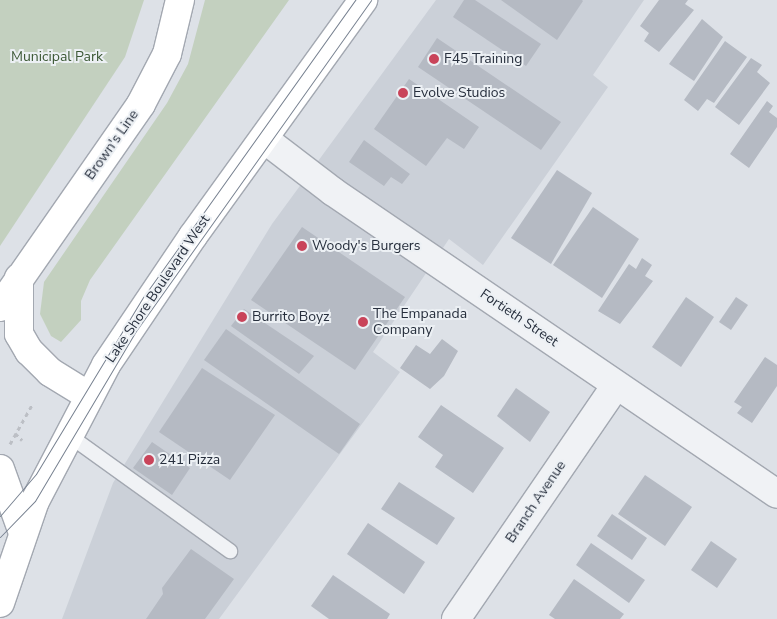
<!DOCTYPE html>
<html>
<head>
<meta charset="utf-8">
<style>
	body { margin:0 }
	#map { position:relative; width:777px; height:619px; overflow:hidden; background:#dde1e7; font-family:"Nunito Sans",sans-serif }
	div>[style] { position:absolute }
	.built>* { inset:0; background:#cbd0d8 }
	.green>* { inset:0; background:#c3d0bf }
	.building>* { inset:0; background:#b5bac3 }
	.path>* { height:3px; margin-top:-1.5px; transform-origin:0; background:repeating-linear-gradient(90deg,#bcbfc5 0 4px,transparent 0 8px) }
	.roads { filter:drop-shadow(1px 0 #a3a8b1) drop-shadow(-1px 0 #a3a8b1) drop-shadow(0 1px #a3a8b1) drop-shadow(0 -1px #a3a8b1) }
	.service>* { height:14px; margin:-7px; padding:0 7px; transform-origin:7px; border-radius:7px; background:#f0f2f5 }
	.minor>* { height:28px; margin:-14px; padding:0 14px; transform-origin:14px; border-radius:14px; background:#f0f2f5 }
	.primary>* { height:28px; margin:-14px; padding:0 14px; transform-origin:14px; border-radius:14px; background:#fff }
	.tram>* { height:1px; margin:-0.5px; padding:0 0.5px; transform-origin:0.5px; border-radius:0.5px; background:#778190 }
	.dots>* { width:14px; height:14px; translate:-50% -50%; box-sizing:border-box; border:2px solid #ecf0f4; border-radius:50% }
	span { translate:-50% -50%; white-space:nowrap; text-align:center; line-height:1.15; -webkit-text-stroke:4px #ecf0f4; paint-order:stroke }
	.park-label { font-size:14px; color:#3c5835 }
	.poi-label { font-size:14px; color:#272f3d }
	.left { translate:0 -50%; text-align:left }
	.street-label { font-size:14px; color:#272f3d }
</style>
</head>
<body>
<div id="map">
	<div class="built">
		<i style="clip-path:polygon(436px 0,644px 0,593px 75px,608px 87px,483px 265px,449px 239px,373px 352px,400px 372px,219px 619px,62px 619px,113px 483px,272px 224px)"></i>
	</div>
	<div class="green">
		<i style="clip-path:polygon(0 0,144px 0,125px 57px,0 246px)"></i>
		<i style="clip-path:polygon(205px 0,289px 0,90px 280px,81px 301px,81px 320px,61px 342px,51px 336px,40px 314px,44px 282px,167px 103px,188px 64px)"></i>
	</div>
	<div class="building">
		<i style="clip-path:polygon(464px 0,475px 0,541px 44px,526px 66px,453px 17px)"></i>
		<i style="clip-path:polygon(501px 0,582px 0,583px 1px,557px 40px)"></i>
		<i style="clip-path:polygon(659px 0,688px 0,685px 4px,694px 10px,659px 52px,644px 41px,649px 33px,640px 26px)"></i>
		<i style="clip-path:polygon(702px 19px,723px 37px,694px 81px,669px 64px)"></i>
		<i style="clip-path:polygon(437px 38px,561px 122px,541px 150px,418px 67px)"></i>
		<i style="clip-path:polygon(725px 41px,747px 57px,714px 103px,707px 99px,698px 111px,684px 100px)"></i>
		<i style="clip-path:polygon(751px 58px,762px 65px,757px 72px,770px 83px,739px 125px,715px 107px)"></i>
		<i style="clip-path:polygon(409px 79px,479px 127px,464px 149px,447px 138px,426px 166px,374px 129px)"></i>
		<i style="clip-path:polygon(767px 101px,773px 106px,769px 112px,777px 118px,777px 127px,749px 168px,730px 154px)"></i>
		<i style="clip-path:polygon(364px 140px,410px 174px,402px 184px,391px 177px,384px 186px,349px 162px)"></i>
		<i style="clip-path:polygon(557px 170px,592px 193px,551px 264px,511px 238px)"></i>
		<i style="clip-path:polygon(593px 207px,639px 239px,602px 298px,553px 265px)"></i>
		<i style="clip-path:polygon(302px 227px,405px 297px,355px 370px,251px 300px)"></i>
		<i style="clip-path:polygon(642px 258px,652px 265px,645px 276px,653px 281px,620px 324px,598px 311px,629px 264px,636px 269px)"></i>
		<i style="clip-path:polygon(686px 297px,714px 317px,681px 367px,652px 347px)"></i>
		<i style="clip-path:polygon(736px 297px,748px 305px,731px 330px,719px 322px)"></i>
		<i style="clip-path:polygon(244px 309px,314px 356px,299px 374px,231px 326px)"></i>
		<i style="clip-path:polygon(226px 329px,360px 424px,339px 454px,204px 360px)"></i>
		<i style="clip-path:polygon(442px 339px,458px 351px,444px 376px,430px 389px,400px 368px,416px 345px,430px 354px)"></i>
		<i style="clip-path:polygon(765px 357px,777px 365px,777px 386px,752px 423px,737px 413px,742px 407px,734px 402px)"></i>
		<i style="clip-path:polygon(202px 368px,275px 415px,230px 480px,159px 432px)"></i>
		<i style="clip-path:polygon(516px 388px,550px 412px,530px 442px,497px 416px)"></i>
		<i style="clip-path:polygon(441px 405px,504px 448px,473px 493px,435px 467px,443px 455px,418px 437px)"></i>
		<i style="clip-path:polygon(152px 442px,190px 468px,172px 495px,133px 468px)"></i>
		<i style="clip-path:polygon(645px 475px,692px 507px,665px 546px,618px 514px)"></i>
		<i style="clip-path:polygon(399px 482px,455px 518px,437px 545px,381px 509px)"></i>
		<i style="clip-path:polygon(612px 514px,647px 538px,632px 560px,597px 536px)"></i>
		<i style="clip-path:polygon(368px 523px,425px 562px,404px 594px,347px 554px)"></i>
		<i style="clip-path:polygon(711px 541px,737px 559px,717px 588px,691px 570px)"></i>
		<i style="clip-path:polygon(591px 543px,645px 580px,629px 603px,576px 565px)"></i>
		<i style="clip-path:polygon(191px 549px,234px 579px,205px 619px,146px 619px,163px 594px,162px 588px)"></i>
		<i style="clip-path:polygon(333px 575px,390px 614px,387px 619px,329px 619px,311px 606px)"></i>
		<i style="clip-path:polygon(574px 579px,624px 614px,620px 619px,555px 619px,549px 615px)"></i>
	</div>
	<div class="path">
		<i style="left:15px;top:433px;width:10px;rotate:45deg"></i>
		<i style="left:10px;top:444px;width:45px;rotate:-60.6deg"></i>
	</div>
	<div class="roads">
		<div class="service">
			<i style="left:67px;top:434px;width:201px;rotate:35.7deg"></i>
		</div>
		<div class="minor">
			<i style="left:264px;top:139px;width:86px;rotate:37.4deg"></i>
			<i style="left:332px;top:191px;width:538px;rotate:34.25deg"></i>
			<i style="left:456px;top:619px;width:283px;rotate:-55.6deg"></i>
		</div>
		<div class="primary">
			<i style="left:19px;top:278px;width:56px;rotate:90deg"></i>
			<i style="left:19px;top:334px;width:20px;rotate:60deg"></i>
			<i style="left:29px;top:351px;width:30px;rotate:45deg"></i>
			<i style="left:50px;top:372px;width:46px;rotate:31.6deg"></i>
			<i style="left:0;top:307px;width:247px;rotate:-55.2deg"></i>
			<i style="left:141px;top:104px;width:56px;rotate:-62.5deg"></i>
			<i style="left:167px;top:54px;width:56px;rotate:-76.5deg"></i>
			<i style="left:0;top:469px;width:68px;rotate:70.2deg"></i>
			<i style="left:0;top:603px;width:108px;rotate:-71.1deg"></i>
			<i style="left:35px;top:501px;width:153px;rotate:-62.4deg"></i>
			<i style="left:106px;top:365px;width:156px;rotate:-56deg"></i>
			<i style="left:193px;top:236px;width:291px;rotate:-54.2deg"></i>
		</div>
	</div>
	<div class="tram">
		<i style="left:0;top:516px;width:55px;rotate:-49.4deg"></i>
		<i style="left:36px;top:474px;width:208px;rotate:-58.8deg"></i>
		<i style="left:144px;top:296px;width:364px;rotate:-54.5deg"></i>
		<i style="left:0;top:537px;width:50px;rotate:-45.8deg"></i>
		<i style="left:35px;top:501px;width:198px;rotate:-59.3deg"></i>
		<i style="left:136px;top:331px;width:406px;rotate:-54.6deg"></i>
	</div>
	<div class="dots">
		<i style="left:434px;top:59px;background:#c9445a"></i>
		<i style="left:403px;top:93px;background:#c9445a"></i>
		<i style="left:302px;top:246px;background:#c9445a"></i>
		<i style="left:242px;top:317px;background:#c9445a"></i>
		<i style="left:363px;top:322px;background:#c9445a"></i>
		<i style="left:149px;top:460px;background:#c9445a"></i>
	</div>
	<div class="park-label">
		<span style="left:57px;top:57px">Municipal Park</span>
	</div>
	<div class="poi-label">
		<span class="left" style="left:444px;top:59px">F45 Training</span>
		<span class="left" style="left:413px;top:93px">Evolve Studios</span>
		<span class="left" style="left:312px;top:246px">Woody's Burgers</span>
		<span class="left" style="left:373px;top:322px">The Empanada<br>Company</span>
		<span class="left" style="left:252px;top:317px">Burrito Boyz</span>
		<span class="left" style="left:159px;top:460px">241 Pizza</span>
	</div>
	<div class="street-label">
		<span style="left:112px;top:145px;rotate:-55deg">Brown's Line</span>
		<span style="left:158px;top:289px;rotate:-56deg">Lake Shore Boulevard West</span>
		<span style="left:519px;top:318px;rotate:34deg">Fortieth Street</span>
		<span style="left:536px;top:502px;rotate:-56deg">Branch Avenue</span>
	</div>
</div>
</body>
</html>
